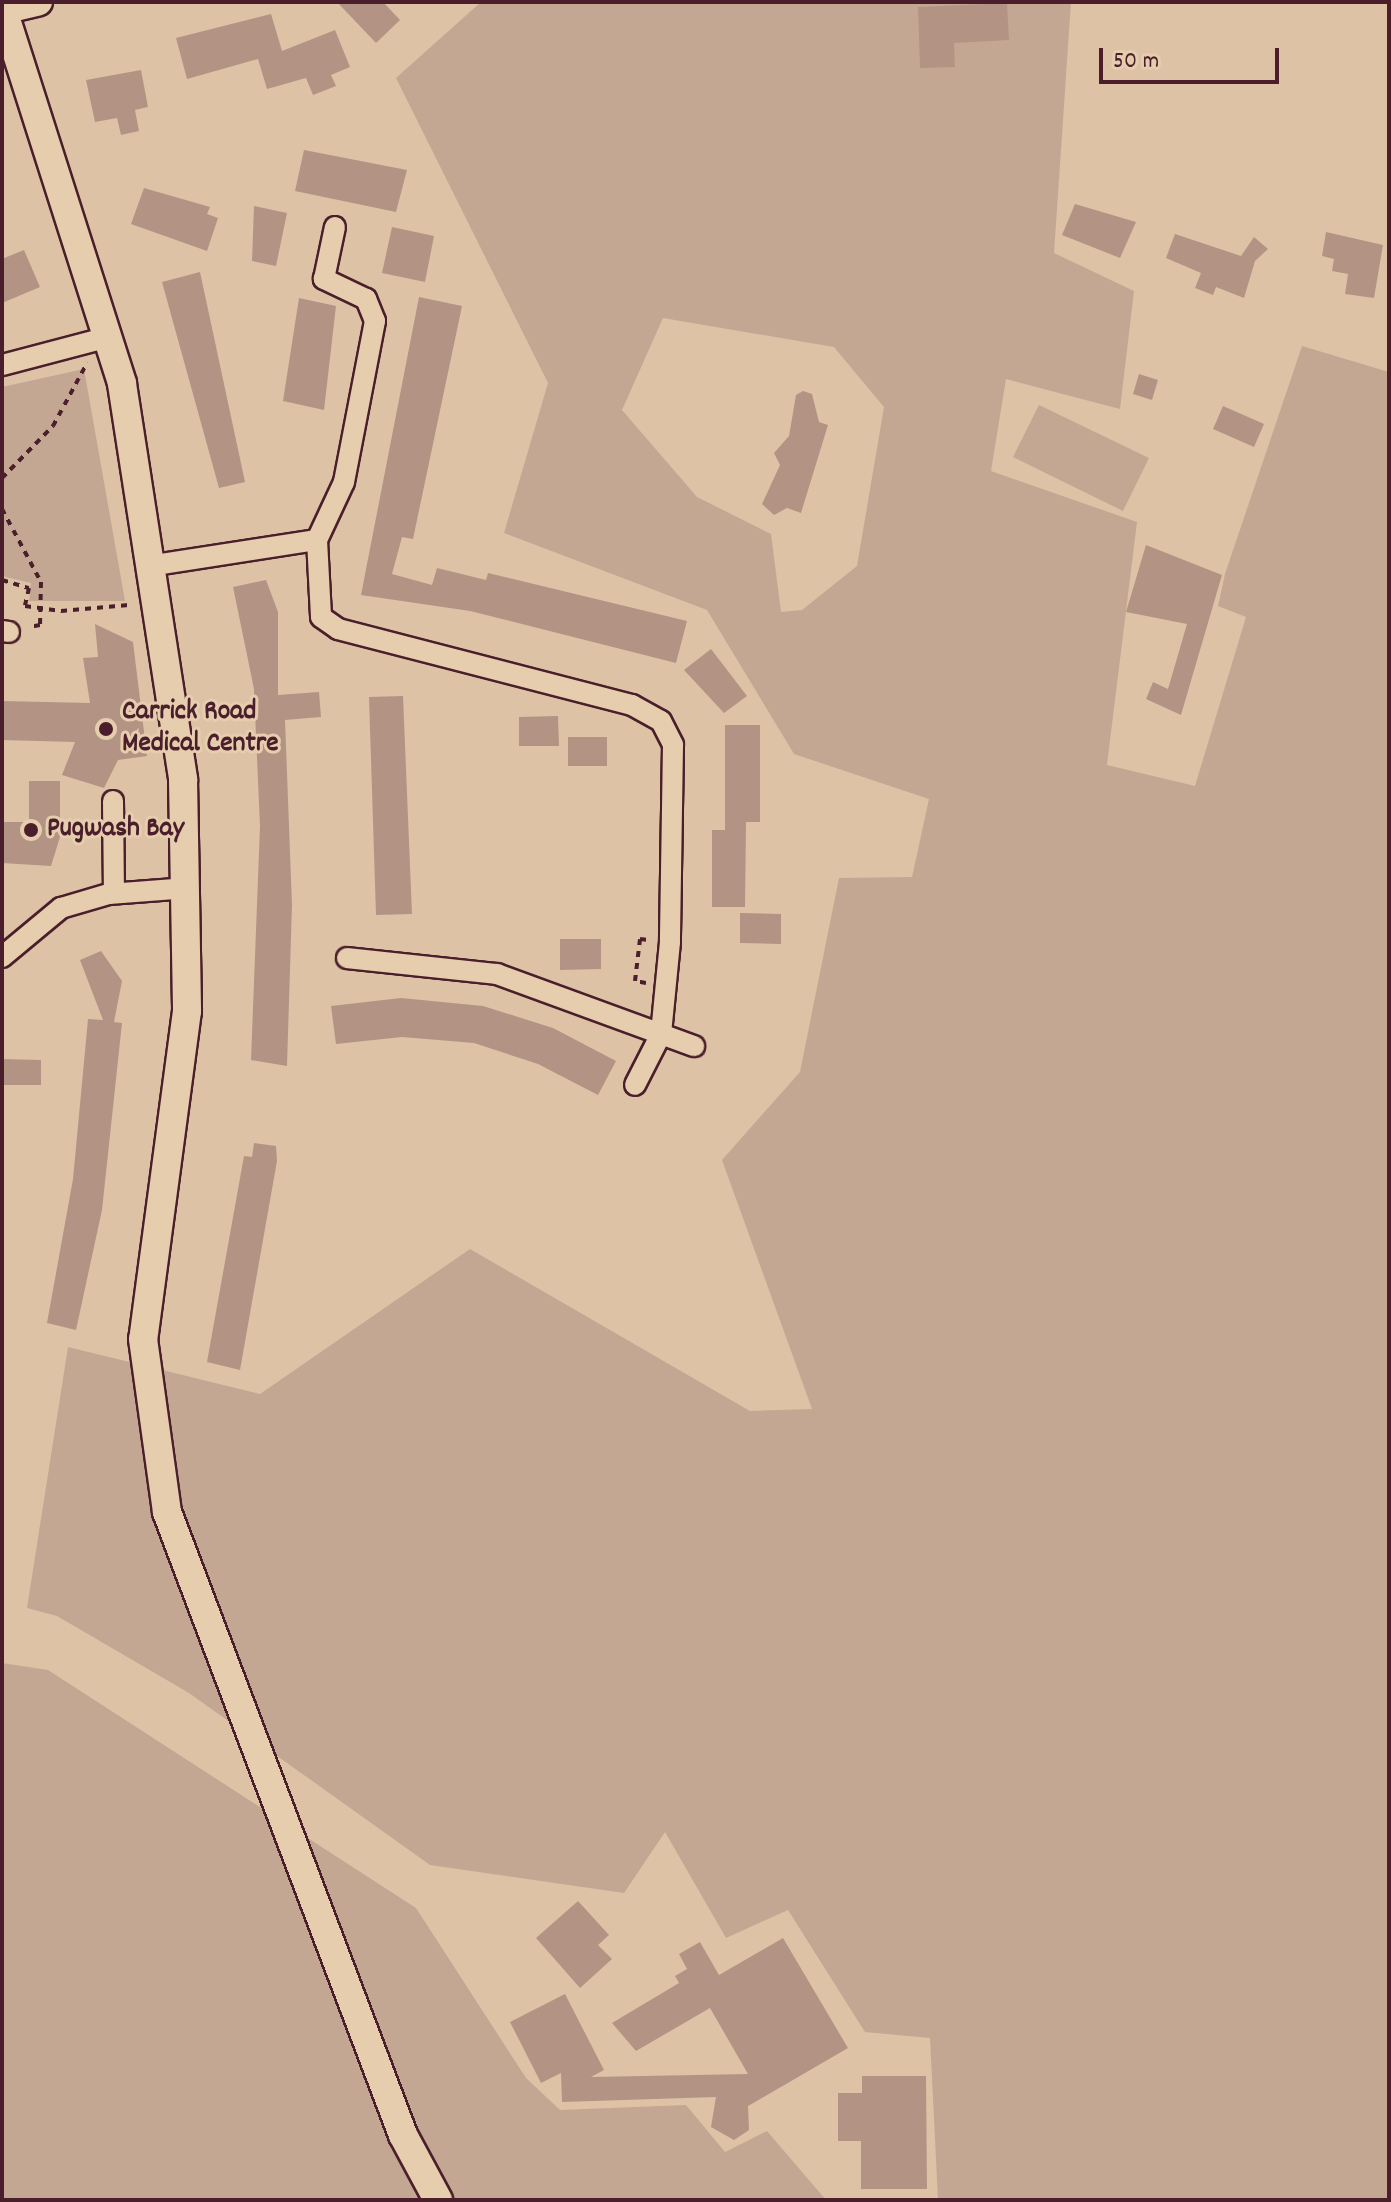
<!DOCTYPE html>
<html>
<head>
<meta charset="utf-8">
<style>
	body { margin:0 }
	#map { position:relative; width:1391px; height:2202px; overflow:hidden; background:#ddc2a6; font-family:Dekko,sans-serif }
	div>[style] { position:absolute }
	.green>* { inset:0; background:#c4a792 }
	.building>* { inset:0; background:#b39484 }
	.path>* { height:4px; margin-top:-2px; transform-origin:0; background:repeating-linear-gradient(90deg,#4a1f2b 0 6px,transparent 0 12px) }
	.roads { filter:drop-shadow(2px 0 #4a1f2b) drop-shadow(-2px 0 #4a1f2b) drop-shadow(0 2px #4a1f2b) drop-shadow(0 -2px #4a1f2b) }
	.street>* { height:20px; margin:-10px; padding:0 10px; transform-origin:10px; border-radius:10px; background:#e6cdae }
	.secondary>* { height:28px; margin:-14px; padding:0 14px; transform-origin:14px; border-radius:14px; background:#e6cdae }
	.dots>* { width:22px; height:22px; translate:-50% -50%; box-sizing:border-box; border:4px solid #e6cdae; border-radius:50% }
	span { translate:-50% -50%; white-space:nowrap; text-align:center; line-height:1.15; -webkit-text-stroke:6px #e6cdae; paint-order:stroke }
	.poi-label { font-size:28px; color:#4a1f2b; font-weight:700 }
	.left { translate:0 -50%; text-align:left }
	.frame { position:absolute; inset:0; border:4px solid #4a1f2b; pointer-events:none }
	.scale { position:absolute; left:1099px; top:48px; width:180px; height:36px; box-sizing:border-box; border:4px solid #4a1f2b; border-top:0; padding-left:10px; font-size:24px; line-height:28px; white-space:nowrap; color:#4a1f2b; -webkit-text-stroke:6px #e6cdae; paint-order:stroke }
</style>
</head>
<body>
<div id="map">
	<div class="green">
		<i style="clip-path:polygon(evenodd,481px 2px,1071px 2px,1054px 253px,1134px 291px,1120px 409px,1006px 379px,991px 471px,1137px 522px,1107px 765px,1195px 786px,1246px 617px,1218px 606px,1225px 574px,1302px 346px,1389px 372px,1389px 2200px,938px 2200px,930px 2038px,865px 2032px,788px 1910px,726px 1938px,665px 1832px,624px 1893px,430px 1865px,189px 1693px,57px 1616px,27px 1608px,68px 1347px,260px 1394px,470px 1249px,750px 1411px,812px 1409px,722px 1160px,800px 1072px,839px 878px,912px 877px,929px 799px,794px 754px,707px 610px,504px 533px,548px 383px,396px 78px,481px 2px,663px 318px,834px 347px,884px 407px,857px 566px,802px 610px,781px 612px,771px 534px,697px 497px,622px 410px,663px 318px)"></i>
		<i style="clip-path:polygon(84px 369px,125px 601px,29px 601px,31px 583px,2px 576px,2px 387px)"></i>
		<i style="clip-path:polygon(1039px 405px,1149px 458px,1123px 511px,1013px 457px)"></i>
		<i style="clip-path:polygon(2px 1663px,48px 1670px,416px 1908px,526px 2078px,560px 2110px,686px 2105px,725px 2152px,767px 2131px,826px 2200px,2px 2200px)"></i>
	</div>
	<div class="building">
		<i style="clip-path:polygon(337px 2px,383px 2px,400px 20px,376px 43px)"></i>
		<i style="clip-path:polygon(1007px 3px,1009px 40px,954px 43px,955px 67px,920px 68px,918px 7px)"></i>
		<i style="clip-path:polygon(271px 14px,282px 51px,335px 30px,350px 67px,331px 75px,336px 86px,313px 95px,306px 78px,267px 89px,258px 59px,187px 79px,176px 38px)"></i>
		<i style="clip-path:polygon(141px 70px,148px 107px,135px 110px,139px 131px,121px 135px,117px 118px,95px 122px,86px 80px)"></i>
		<i style="clip-path:polygon(304px 150px,407px 170px,396px 212px,295px 191px)"></i>
		<i style="clip-path:polygon(144px 188px,210px 207px,207px 214px,218px 218px,207px 251px,131px 224px)"></i>
		<i style="clip-path:polygon(1075px 204px,1136px 222px,1120px 258px,1062px 235px)"></i>
		<i style="clip-path:polygon(254px 206px,287px 213px,276px 266px,252px 261px)"></i>
		<i style="clip-path:polygon(392px 227px,434px 236px,425px 282px,382px 273px)"></i>
		<i style="clip-path:polygon(1326px 232px,1383px 245px,1374px 298px,1345px 294px,1348px 274px,1332px 271px,1334px 259px,1322px 256px)"></i>
		<i style="clip-path:polygon(1175px 234px,1241px 256px,1254px 237px,1268px 249px,1255px 261px,1244px 298px,1216px 287px,1213px 295px,1195px 288px,1201px 273px,1166px 258px)"></i>
		<i style="clip-path:polygon(24px 250px,40px 287px,2px 303px,2px 259px)"></i>
		<i style="clip-path:polygon(200px 272px,245px 482px,219px 488px,162px 282px)"></i>
		<i style="clip-path:polygon(419px 297px,462px 306px,413px 539px,402px 537px,392px 574px,432px 585px,437px 568px,486px 580px,488px 573px,687px 621px,676px 663px,470px 611px,361px 595px)"></i>
		<i style="clip-path:polygon(299px 298px,336px 306px,324px 410px,283px 401px)"></i>
		<i style="clip-path:polygon(1139px 374px,1158px 380px,1152px 400px,1133px 394px)"></i>
		<i style="clip-path:polygon(803px 391px,812px 394px,819px 422px,828px 425px,801px 513px,787px 508px,774px 515px,762px 504px,780px 465px,774px 453px,789px 436px,796px 395px)"></i>
		<i style="clip-path:polygon(1223px 406px,1264px 424px,1254px 447px,1213px 429px)"></i>
		<i style="clip-path:polygon(1146px 545px,1222px 575px,1181px 715px,1146px 699px,1153px 682px,1168px 689px,1187px 624px,1126px 612px)"></i>
		<i style="clip-path:polygon(266px 580px,278px 612px,278px 695px,319px 692px,321px 717px,285px 720px,292px 905px,287px 1066px,251px 1060px,260px 826px,254px 689px,233px 587px)"></i>
		<i style="clip-path:polygon(95px 624px,133px 642px,147px 756px,118px 760px,104px 788px,62px 775px,75px 742px,2px 740px,2px 701px,90px 703px,83px 658px,98px 657px)"></i>
		<i style="clip-path:polygon(711px 649px,747px 696px,724px 713px,684px 670px)"></i>
		<i style="clip-path:polygon(403px 696px,412px 914px,376px 915px,369px 697px)"></i>
		<i style="clip-path:polygon(558px 716px,559px 746px,519px 746px,519px 717px)"></i>
		<i style="clip-path:polygon(725px 725px,760px 725px,760px 822px,746px 822px,745px 907px,712px 907px,712px 830px,725px 830px)"></i>
		<i style="clip-path:polygon(568px 737px,607px 737px,607px 766px,568px 766px)"></i>
		<i style="clip-path:polygon(29px 781px,60px 781px,60px 837px,51px 866px,2px 863px,2px 822px,29px 822px)"></i>
		<i style="clip-path:polygon(740px 913px,781px 914px,781px 944px,740px 943px)"></i>
		<i style="clip-path:polygon(560px 939px,601px 939px,601px 969px,560px 970px)"></i>
		<i style="clip-path:polygon(101px 951px,122px 981px,114px 1022px,122px 1023px,102px 1210px,76px 1330px,47px 1323px,73px 1179px,88px 1019px,103px 1020px,80px 960px)"></i>
		<i style="clip-path:polygon(401px 998px,483px 1006px,553px 1028px,616px 1061px,598px 1095px,538px 1064px,474px 1043px,402px 1037px,336px 1044px,331px 1006px)"></i>
		<i style="clip-path:polygon(2px 1059px,41px 1060px,41px 1085px,2px 1085px)"></i>
		<i style="clip-path:polygon(254px 1143px,276px 1146px,277px 1161px,240px 1370px,207px 1362px,244px 1156px,252px 1157px)"></i>
		<i style="clip-path:polygon(578px 1901px,609px 1935px,598px 1945px,612px 1959px,580px 1988px,536px 1938px)"></i>
		<i style="clip-path:polygon(783px 1938px,848px 2048px,748px 2106px,749px 2130px,734px 2140px,711px 2127px,716px 2097px,562px 2102px,561px 2073px,541px 2083px,510px 2022px,565px 1994px,604px 2070px,591px 2077px,748px 2074px,710px 2008px,636px 2051px,612px 2023px,679px 1983px,675px 1976px,687px 1969px,679px 1954px,700px 1942px,719px 1975px)"></i>
		<i style="clip-path:polygon(862px 2076px,926px 2076px,927px 2189px,861px 2189px,861px 2141px,838px 2141px,838px 2093px,862px 2093px)"></i>
	</div>
	<div class="path">
		<i style="left:2px;top:478px;width:73px;rotate:-45.6deg"></i>
		<i style="left:53px;top:426px;width:72px;rotate:-61.6deg"></i>
		<i style="left:2px;top:509px;width:83px;rotate:61.9deg"></i>
		<i style="left:41px;top:582px;width:43px;rotate:91.3deg"></i>
		<i style="left:40px;top:625px;width:11px;rotate:170deg"></i>
		<i style="left:2px;top:580px;width:28px;rotate:17deg"></i>
		<i style="left:29px;top:588px;width:18px;rotate:103deg"></i>
		<i style="left:25px;top:606px;width:36px;rotate:8deg"></i>
		<i style="left:61px;top:611px;width:68px;rotate:-5deg"></i>
		<i style="left:646px;top:983px;width:11px;rotate:-170deg"></i>
		<i style="left:635px;top:981px;width:42px;rotate:-83.2deg"></i>
		<i style="left:640px;top:939px;width:9px;rotate:6deg"></i>
	</div>
	<div class="roads">
		<div class="street">
			<i style="left:2px;top:365px;width:111px;rotate:-14.7deg"></i>
			<i style="left:317px;top:540px;width:64px;rotate:-65deg"></i>
			<i style="left:344px;top:482px;width:164px;rotate:-79.1deg"></i>
			<i style="left:375px;top:321px;width:24px;rotate:-112deg"></i>
			<i style="left:366px;top:299px;width:47px;rotate:-154.5deg"></i>
			<i style="left:324px;top:279px;width:53px;rotate:-78.1deg"></i>
			<i style="left:155px;top:565px;width:164px;rotate:-8.8deg"></i>
			<i style="left:317px;top:540px;width:77px;rotate:87deg"></i>
			<i style="left:321px;top:617px;width:21px;rotate:35deg"></i>
			<i style="left:338px;top:629px;width:304px;rotate:14.5deg"></i>
			<i style="left:632px;top:705px;width:33px;rotate:29deg"></i>
			<i style="left:661px;top:721px;width:27px;rotate:63deg"></i>
			<i style="left:673px;top:745px;width:197px;rotate:90.9deg"></i>
			<i style="left:670px;top:942px;width:92px;rotate:95.6deg"></i>
			<i style="left:661px;top:1034px;width:57px;rotate:117deg"></i>
			<i style="left:2px;top:631px;width:7px;rotate:8deg"></i>
			<i style="left:113px;top:801px;width:92px;rotate:89.4deg"></i>
			<i style="left:2px;top:957px;width:77px;rotate:-39.7deg"></i>
			<i style="left:61px;top:908px;width:50px;rotate:-16.3deg"></i>
			<i style="left:109px;top:894px;width:79px;rotate:-4.3deg"></i>
			<i style="left:347px;top:958px;width:151px;rotate:6.1deg"></i>
			<i style="left:497px;top:974px;width:210px;rotate:20.1deg"></i>
		</div>
		<div class="secondary">
			<i style="left:2px;top:10px;width:37px;rotate:-13deg"></i>
			<i style="left:3px;top:10px;width:392px;rotate:72.3deg"></i>
			<i style="left:122px;top:384px;width:400px;rotate:81.2deg"></i>
			<i style="left:183px;top:779px;width:232px;rotate:89deg"></i>
			<i style="left:187px;top:1011px;width:331px;rotate:97.6deg"></i>
			<i style="left:143px;top:1339px;width:175px;rotate:82.1deg"></i>
			<i style="left:167px;top:1512px;width:666px;rotate:69.25deg"></i>
			<i style="left:403px;top:2135px;width:74px;rotate:61.7deg"></i>
		</div>
	</div>
	<div class="dots">
		<i style="left:106px;top:729px;background:#4a1f2b"></i>
		<i style="left:31px;top:830px;background:#4a1f2b"></i>
	</div>
	<div class="poi-label">
		<span class="left" style="left:122px;top:729px">Carrick Road<br>Medical Centre</span>
		<span class="left" style="left:47px;top:830px">Pugwash Bay</span>
	</div>
	<div class="frame"></div>
	<div class="scale">50 m</div>
</div>
</body>
</html>
